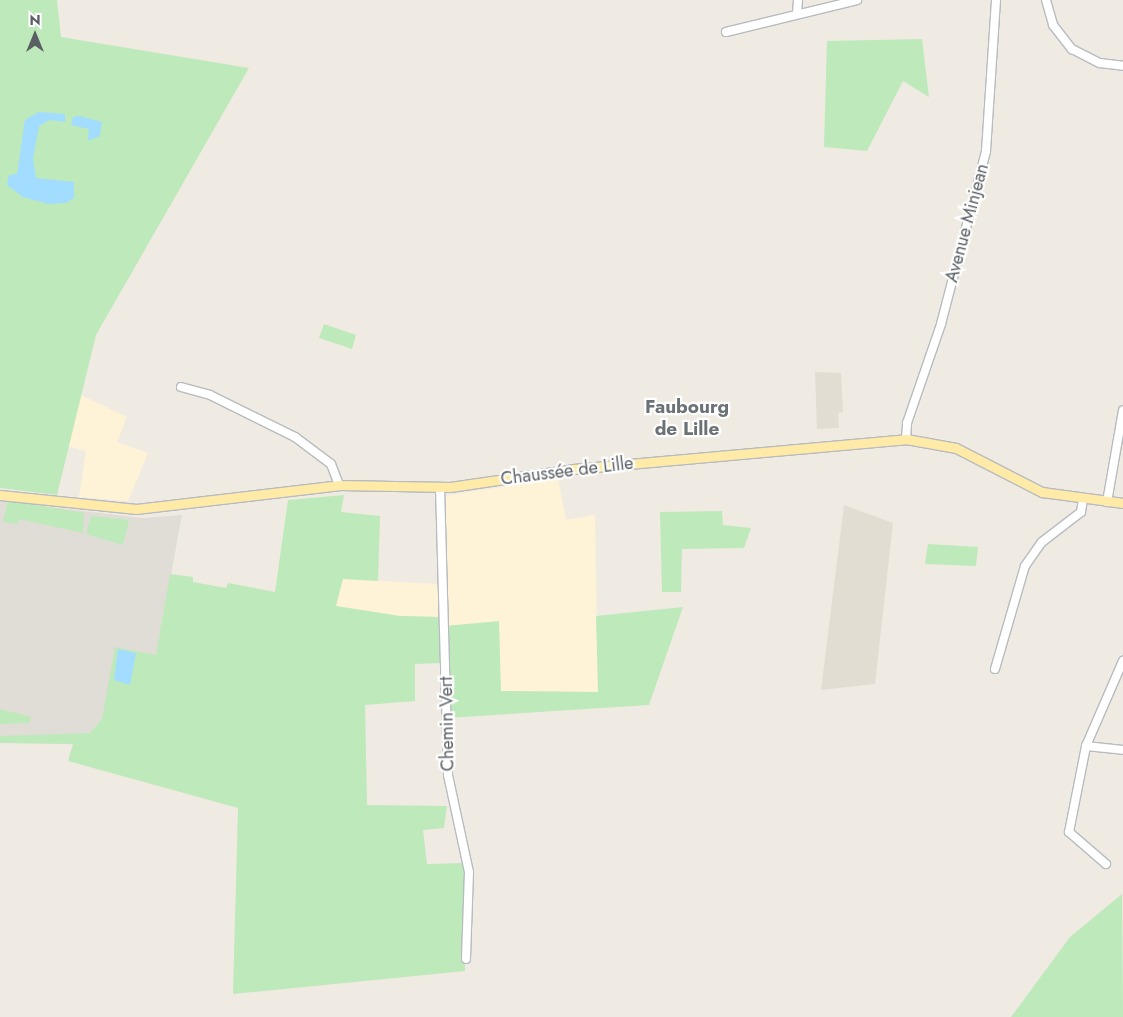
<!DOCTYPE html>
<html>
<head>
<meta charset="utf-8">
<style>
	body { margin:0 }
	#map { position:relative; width:1123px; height:1017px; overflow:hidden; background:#efebe2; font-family:Jost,sans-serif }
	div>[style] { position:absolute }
	.commercial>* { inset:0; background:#fff3d7 }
	.industrial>* { inset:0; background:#dfddd6 }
	.education>* { inset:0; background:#e1ddd2 }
	.green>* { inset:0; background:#bee9bb }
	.water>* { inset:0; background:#a2dcff }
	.roads { filter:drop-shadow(1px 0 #b7bbc0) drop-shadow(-1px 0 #b7bbc0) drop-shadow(0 1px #b7bbc0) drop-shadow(0 -1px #b7bbc0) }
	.minor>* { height:8px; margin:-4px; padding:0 4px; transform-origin:4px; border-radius:4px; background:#fff }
	.major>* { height:9px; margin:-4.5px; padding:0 4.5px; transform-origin:4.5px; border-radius:4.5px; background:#ffeba7 }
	span { translate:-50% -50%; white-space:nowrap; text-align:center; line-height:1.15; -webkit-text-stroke:4.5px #fff; paint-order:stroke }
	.street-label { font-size:18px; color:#5a5f64 }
	.neighbourhood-label { font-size:19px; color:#6b7276; font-weight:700 }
	.north { position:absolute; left:10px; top:10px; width:50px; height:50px; -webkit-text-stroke:4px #fff; paint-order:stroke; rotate:0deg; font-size:14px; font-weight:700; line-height:20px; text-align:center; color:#5a5f64 }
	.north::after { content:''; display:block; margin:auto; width:18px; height:22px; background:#5a5f64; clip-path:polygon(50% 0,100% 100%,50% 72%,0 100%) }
</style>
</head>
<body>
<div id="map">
	<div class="commercial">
		<i style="clip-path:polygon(81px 395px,127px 417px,117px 442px,148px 453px,128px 501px,79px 497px,86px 451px,67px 446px)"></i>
		<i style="clip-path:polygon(558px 478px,566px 520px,595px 515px,598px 692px,501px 691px,445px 626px,443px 496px)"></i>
		<i style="clip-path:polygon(342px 579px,438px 584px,440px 617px,400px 616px,336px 606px)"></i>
	</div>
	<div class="industrial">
		<i style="clip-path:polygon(0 501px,143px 518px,182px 515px,156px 656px,141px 653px,124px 744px,0 743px)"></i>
	</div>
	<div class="education">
		<i style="clip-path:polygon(815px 372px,841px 373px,843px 412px,838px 413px,839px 428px,817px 429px)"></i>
		<i style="clip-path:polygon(844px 505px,893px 523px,875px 684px,821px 690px)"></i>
	</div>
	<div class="green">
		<i style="clip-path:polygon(0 0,57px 0,61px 37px,249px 68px,96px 335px,57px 495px,0 488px)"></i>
		<i style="clip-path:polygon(922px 39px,929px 97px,903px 81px,867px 151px,824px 147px,827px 41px)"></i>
		<i style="clip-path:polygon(324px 324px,356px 335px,352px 349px,319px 338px)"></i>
		<i style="clip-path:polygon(344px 495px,341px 512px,380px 516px,378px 581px,343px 579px,336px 606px,400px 616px,440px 617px,441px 663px,415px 664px,415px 701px,365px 705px,367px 805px,447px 806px,444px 828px,423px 830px,427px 864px,464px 863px,465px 971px,233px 994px,238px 808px,68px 761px,73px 744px,0 743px,0 736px,90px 733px,102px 719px,115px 647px,156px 655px,170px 574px,193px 577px,193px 582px,226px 588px,228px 583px,275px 592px,288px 500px)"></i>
		<i style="clip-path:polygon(8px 500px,84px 513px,83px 533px,19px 519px,18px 524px,3px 522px)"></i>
		<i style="clip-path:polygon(722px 511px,723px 525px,751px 528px,744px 548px,682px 549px,681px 592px,662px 592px,660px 512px)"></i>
		<i style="clip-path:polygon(91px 516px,129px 520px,123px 545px,86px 534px)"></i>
		<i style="clip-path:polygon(928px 544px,978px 547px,976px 566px,925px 564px)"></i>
		<i style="clip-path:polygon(683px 607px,649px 705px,447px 718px,445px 626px,499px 621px,501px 691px,598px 692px,596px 616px)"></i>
		<i style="clip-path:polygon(0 709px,31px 717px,29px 723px,0 724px)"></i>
		<i style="clip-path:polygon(1122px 894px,1123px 1017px,1011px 1017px,1070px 937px)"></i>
	</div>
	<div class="water">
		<i style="clip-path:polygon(39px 112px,65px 114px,65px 122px,50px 120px,39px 126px,33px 159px,36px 178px,74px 182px,74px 198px,66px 203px,49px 204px,23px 197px,7px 185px,9px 175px,17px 174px,25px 120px)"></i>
		<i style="clip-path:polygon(79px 116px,102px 122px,100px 136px,88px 141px,89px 129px,71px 125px,73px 117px)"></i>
		<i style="clip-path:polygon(118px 649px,136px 653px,130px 685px,114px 680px)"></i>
	</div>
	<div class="roads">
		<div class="minor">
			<i style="left:1046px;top:0;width:26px;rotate:74deg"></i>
			<i style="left:1053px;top:25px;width:31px;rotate:52deg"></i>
			<i style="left:1072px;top:49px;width:31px;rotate:27deg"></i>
			<i style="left:1100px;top:63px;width:23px;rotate:7deg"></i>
			<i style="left:797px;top:14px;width:14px;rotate:-86deg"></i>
			<i style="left:726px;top:32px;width:135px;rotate:-13.7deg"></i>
			<i style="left:181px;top:387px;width:30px;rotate:15deg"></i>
			<i style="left:210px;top:395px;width:95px;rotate:26.3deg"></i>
			<i style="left:295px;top:437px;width:45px;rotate:36.9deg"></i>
			<i style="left:331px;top:464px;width:22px;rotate:69deg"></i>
			<i style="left:906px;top:439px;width:16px;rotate:-86deg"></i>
			<i style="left:907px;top:423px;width:105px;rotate:-71deg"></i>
			<i style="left:941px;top:324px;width:179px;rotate:-75.4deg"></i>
			<i style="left:986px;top:151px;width:151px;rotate:-86.2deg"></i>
			<i style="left:440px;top:487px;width:288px;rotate:88.4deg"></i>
			<i style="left:448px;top:775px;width:99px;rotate:77.8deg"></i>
			<i style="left:469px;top:872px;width:87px;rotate:92deg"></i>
			<i style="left:1107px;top:502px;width:93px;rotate:-80.1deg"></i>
			<i style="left:995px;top:669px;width:107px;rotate:-73.8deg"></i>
			<i style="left:1025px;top:566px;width:29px;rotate:-55deg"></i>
			<i style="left:1042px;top:542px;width:49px;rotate:-37.6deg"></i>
			<i style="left:1081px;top:512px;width:12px;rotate:-81deg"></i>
			<i style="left:1086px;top:746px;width:37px;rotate:6deg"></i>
			<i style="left:1106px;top:864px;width:49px;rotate:-139.1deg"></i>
			<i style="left:1069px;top:832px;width:88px;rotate:-78.8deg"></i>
			<i style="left:1086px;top:746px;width:93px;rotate:-66.5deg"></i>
		</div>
		<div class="major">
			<i style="left:0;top:495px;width:137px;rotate:5.9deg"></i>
			<i style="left:136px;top:509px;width:204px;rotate:-6.7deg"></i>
			<i style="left:339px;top:485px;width:111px;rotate:1deg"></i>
			<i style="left:450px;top:487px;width:124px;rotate:-8.3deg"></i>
			<i style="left:573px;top:469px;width:334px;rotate:-5.1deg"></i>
			<i style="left:906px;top:439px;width:51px;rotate:10.2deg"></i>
			<i style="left:956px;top:448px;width:97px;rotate:27.1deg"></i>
			<i style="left:1042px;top:492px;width:82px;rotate:7.7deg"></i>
		</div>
	</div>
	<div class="street-label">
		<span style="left:967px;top:223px;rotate:-75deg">Avenue Minjean</span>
		<span style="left:567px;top:471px;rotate:-7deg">Chaussée de Lille</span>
		<span style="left:447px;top:724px;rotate:-91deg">Chemin Vert</span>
	</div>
	<div class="neighbourhood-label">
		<span style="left:687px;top:418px">Faubourg<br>de Lille</span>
	</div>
	<div class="north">N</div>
</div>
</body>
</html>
